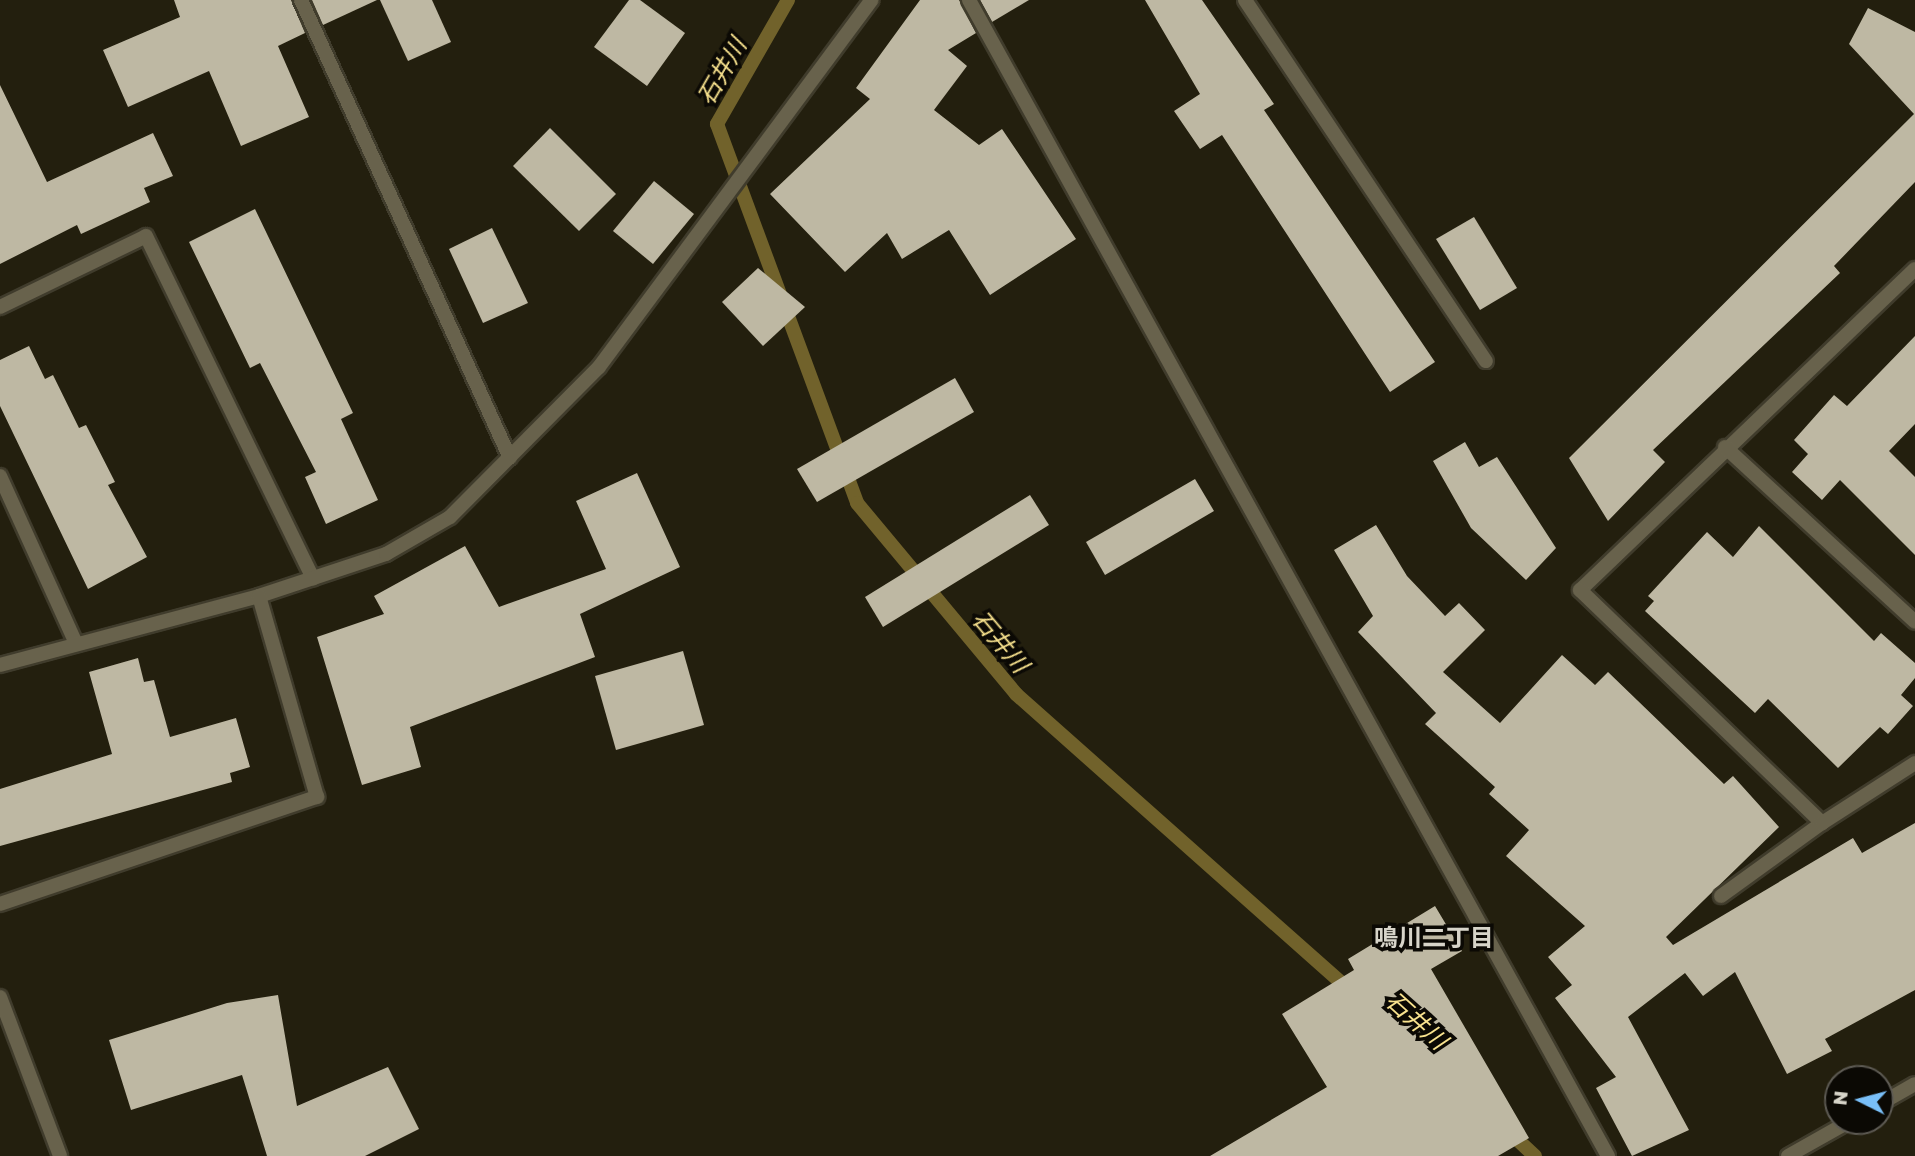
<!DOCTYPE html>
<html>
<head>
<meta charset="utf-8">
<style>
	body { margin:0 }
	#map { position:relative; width:1915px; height:1156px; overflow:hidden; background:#231f0e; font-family:"Golos Text","Noto Sans JP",sans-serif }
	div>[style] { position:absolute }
	.stream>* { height:14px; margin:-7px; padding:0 7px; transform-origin:7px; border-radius:7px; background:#71622b }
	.building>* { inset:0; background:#beb8a3 }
	.roads { filter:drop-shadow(2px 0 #403c2c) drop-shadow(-2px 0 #403c2c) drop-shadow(0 2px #403c2c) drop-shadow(0 -2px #403c2c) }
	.lane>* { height:14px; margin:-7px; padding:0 7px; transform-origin:7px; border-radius:7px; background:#68624c }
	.street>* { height:14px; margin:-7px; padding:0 7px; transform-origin:7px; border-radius:7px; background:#68624c }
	span { translate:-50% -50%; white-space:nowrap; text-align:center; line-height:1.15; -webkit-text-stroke:7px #0b0904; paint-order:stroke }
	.water-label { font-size:24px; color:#f8e28e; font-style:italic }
	.neighbourhood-label { font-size:24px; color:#d7d4c9; font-weight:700 }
	.north { position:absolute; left:1824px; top:1065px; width:70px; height:70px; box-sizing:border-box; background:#0b0904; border:2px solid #5d5a53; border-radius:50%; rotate:276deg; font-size:19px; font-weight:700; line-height:28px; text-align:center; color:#d7d4c9 }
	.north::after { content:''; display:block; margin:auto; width:24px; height:32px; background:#79bff8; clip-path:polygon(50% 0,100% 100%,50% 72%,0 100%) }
</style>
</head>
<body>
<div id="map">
	<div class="stream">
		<i style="left:788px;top:0;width:143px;rotate:119.8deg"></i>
		<i style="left:717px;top:124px;width:404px;rotate:69.7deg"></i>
		<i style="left:857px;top:503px;width:249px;rotate:50.2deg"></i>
		<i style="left:1016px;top:694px;width:449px;rotate:41.6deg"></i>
		<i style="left:1508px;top:1131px;width:37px;rotate:43deg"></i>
	</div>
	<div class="building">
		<i style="clip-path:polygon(174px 0,291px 0,305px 33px,278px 46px,309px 117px,241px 146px,209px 71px,128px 107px,103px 50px,180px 17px)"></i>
		<i style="clip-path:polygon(312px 0,377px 0,323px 25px)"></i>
		<i style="clip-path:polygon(380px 0,432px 0,451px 42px,408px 61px)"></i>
		<i style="clip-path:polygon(629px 0,640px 0,685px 33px,647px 86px,594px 47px)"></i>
		<i style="clip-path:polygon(920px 0,959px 0,976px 33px,948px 50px,967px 66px,934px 110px,979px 145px,1002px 129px,1076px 239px,990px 295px,949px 230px,902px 259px,887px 233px,845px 272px,770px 194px,870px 99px,856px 88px)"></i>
		<i style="clip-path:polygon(980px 0,1029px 0,992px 22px)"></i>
		<i style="clip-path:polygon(1145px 0,1202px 0,1274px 104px,1264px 110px,1435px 362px,1390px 392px,1222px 135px,1200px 149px,1174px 111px,1200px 94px)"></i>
		<i style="clip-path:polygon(1868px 8px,1915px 32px,1915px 182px,1834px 266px,1840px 273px,1653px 450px,1665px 462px,1608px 521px,1569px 458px,1914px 114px,1849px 44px)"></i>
		<i style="clip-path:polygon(0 85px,47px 182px,153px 133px,173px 176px,144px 188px,150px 202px,81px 234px,77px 225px,0 264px)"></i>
		<i style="clip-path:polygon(550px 128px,616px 194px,579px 231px,513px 166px)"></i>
		<i style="clip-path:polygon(654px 181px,694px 214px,653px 264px,613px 231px)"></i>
		<i style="clip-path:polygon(255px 209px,353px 413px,341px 419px,378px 500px,326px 524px,305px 477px,316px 472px,260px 363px,250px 368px,189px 242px)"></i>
		<i style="clip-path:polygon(1474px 217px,1517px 288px,1480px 310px,1436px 239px)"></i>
		<i style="clip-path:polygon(492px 228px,528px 303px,483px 323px,449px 249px)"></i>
		<i style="clip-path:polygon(758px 268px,805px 307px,763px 346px,722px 302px)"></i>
		<i style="clip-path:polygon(1915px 336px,1915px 424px,1889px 451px,1915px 477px,1915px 555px,1840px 480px,1822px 500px,1792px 472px,1808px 454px,1794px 440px,1834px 395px,1847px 406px)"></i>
		<i style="clip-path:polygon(29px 346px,45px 379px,53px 375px,79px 428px,86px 425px,115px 482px,108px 485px,147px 557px,88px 589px,0 406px,0 360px)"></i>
		<i style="clip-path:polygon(955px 378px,974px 412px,817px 502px,797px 469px)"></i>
		<i style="clip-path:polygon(1465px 442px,1479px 467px,1497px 457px,1556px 548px,1526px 580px,1471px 528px,1433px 461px)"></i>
		<i style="clip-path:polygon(637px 473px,680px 567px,580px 614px,595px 657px,410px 727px,421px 767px,362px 785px,317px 637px,384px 614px,374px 596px,465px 546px,499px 607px,606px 569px,576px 501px)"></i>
		<i style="clip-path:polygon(1195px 479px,1214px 511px,1105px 575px,1086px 542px)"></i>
		<i style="clip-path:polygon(1030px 495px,1049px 525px,883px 627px,865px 597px)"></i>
		<i style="clip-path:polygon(1376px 525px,1407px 576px,1445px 616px,1459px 603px,1485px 630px,1443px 672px,1500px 723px,1562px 655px,1595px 685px,1608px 672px,1724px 784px,1733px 776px,1779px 827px,1666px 937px,1673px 945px,1853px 838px,1862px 853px,1915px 823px,1915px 990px,1825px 1039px,1832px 1051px,1787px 1074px,1735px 972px,1703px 996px,1685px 973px,1628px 1017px,1689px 1130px,1632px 1156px,1596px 1088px,1616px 1077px,1555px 998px,1572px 985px,1548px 957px,1585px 926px,1506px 856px,1529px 830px,1489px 794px,1495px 787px,1425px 724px,1436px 713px,1358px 632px,1373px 616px,1334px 550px)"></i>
		<i style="clip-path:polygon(1759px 526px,1874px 641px,1881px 633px,1915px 663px,1915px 678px,1901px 695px,1913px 706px,1888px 734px,1880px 727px,1838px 768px,1768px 699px,1755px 713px,1645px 611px,1654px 601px,1648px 596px,1707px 532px,1733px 557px)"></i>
		<i style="clip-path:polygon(683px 651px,704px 725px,616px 750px,595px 676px)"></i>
		<i style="clip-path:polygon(138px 658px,144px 682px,154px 680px,170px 737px,236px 718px,250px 767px,230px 773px,232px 782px,0 846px,0 789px,112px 754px,89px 672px)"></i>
		<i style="clip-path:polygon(1435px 906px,1462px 951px,1431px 969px,1529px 1138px,1498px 1156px,1210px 1156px,1327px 1087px,1282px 1014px,1354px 970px,1348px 959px)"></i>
		<i style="clip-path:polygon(278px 995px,297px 1106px,388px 1067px,419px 1129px,365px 1156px,267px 1156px,242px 1075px,131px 1110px,109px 1040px,227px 1003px)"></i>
	</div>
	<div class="roads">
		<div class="lane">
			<i style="left:301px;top:0;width:503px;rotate:65.47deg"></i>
			<i style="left:1721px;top:896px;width:125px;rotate:-35.9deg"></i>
		</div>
		<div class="street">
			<i style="left:969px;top:0;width:1321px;rotate:61.07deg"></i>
			<i style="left:1245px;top:0;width:434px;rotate:56.3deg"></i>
			<i style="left:1915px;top:269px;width:464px;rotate:136.2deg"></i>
			<i style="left:1580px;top:590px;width:336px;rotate:43.9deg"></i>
			<i style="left:1822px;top:823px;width:111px;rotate:-32.8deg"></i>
			<i style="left:0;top:307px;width:162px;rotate:-25.9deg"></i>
			<i style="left:146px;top:236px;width:381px;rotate:64deg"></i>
			<i style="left:1725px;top:447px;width:258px;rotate:42.6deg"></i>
			<i style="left:0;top:476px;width:181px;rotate:65.6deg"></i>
			<i style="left:0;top:665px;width:268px;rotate:-14.9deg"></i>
			<i style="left:259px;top:596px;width:134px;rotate:-18.3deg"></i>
			<i style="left:386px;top:554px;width:74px;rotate:-30deg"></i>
			<i style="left:450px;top:517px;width:211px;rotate:-45.2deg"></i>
			<i style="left:599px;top:367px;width:457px;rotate:-53.4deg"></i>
			<i style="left:0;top:904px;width:335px;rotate:-18.7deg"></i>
			<i style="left:317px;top:797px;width:209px;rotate:-106.1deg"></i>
			<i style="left:0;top:997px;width:170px;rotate:69.3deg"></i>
			<i style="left:1880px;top:1104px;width:40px;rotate:-29.7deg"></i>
			<i style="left:1788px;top:1156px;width:71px;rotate:-29.4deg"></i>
		</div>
	</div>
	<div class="water-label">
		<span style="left:721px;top:71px;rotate:-60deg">石井川</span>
		<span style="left:1001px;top:641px;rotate:50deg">石井川</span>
		<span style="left:1417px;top:1020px;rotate:42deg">石井川</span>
	</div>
	<div class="neighbourhood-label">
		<span style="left:1434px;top:937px">鳴川二丁目</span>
	</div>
	<div class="north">N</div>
</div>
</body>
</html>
